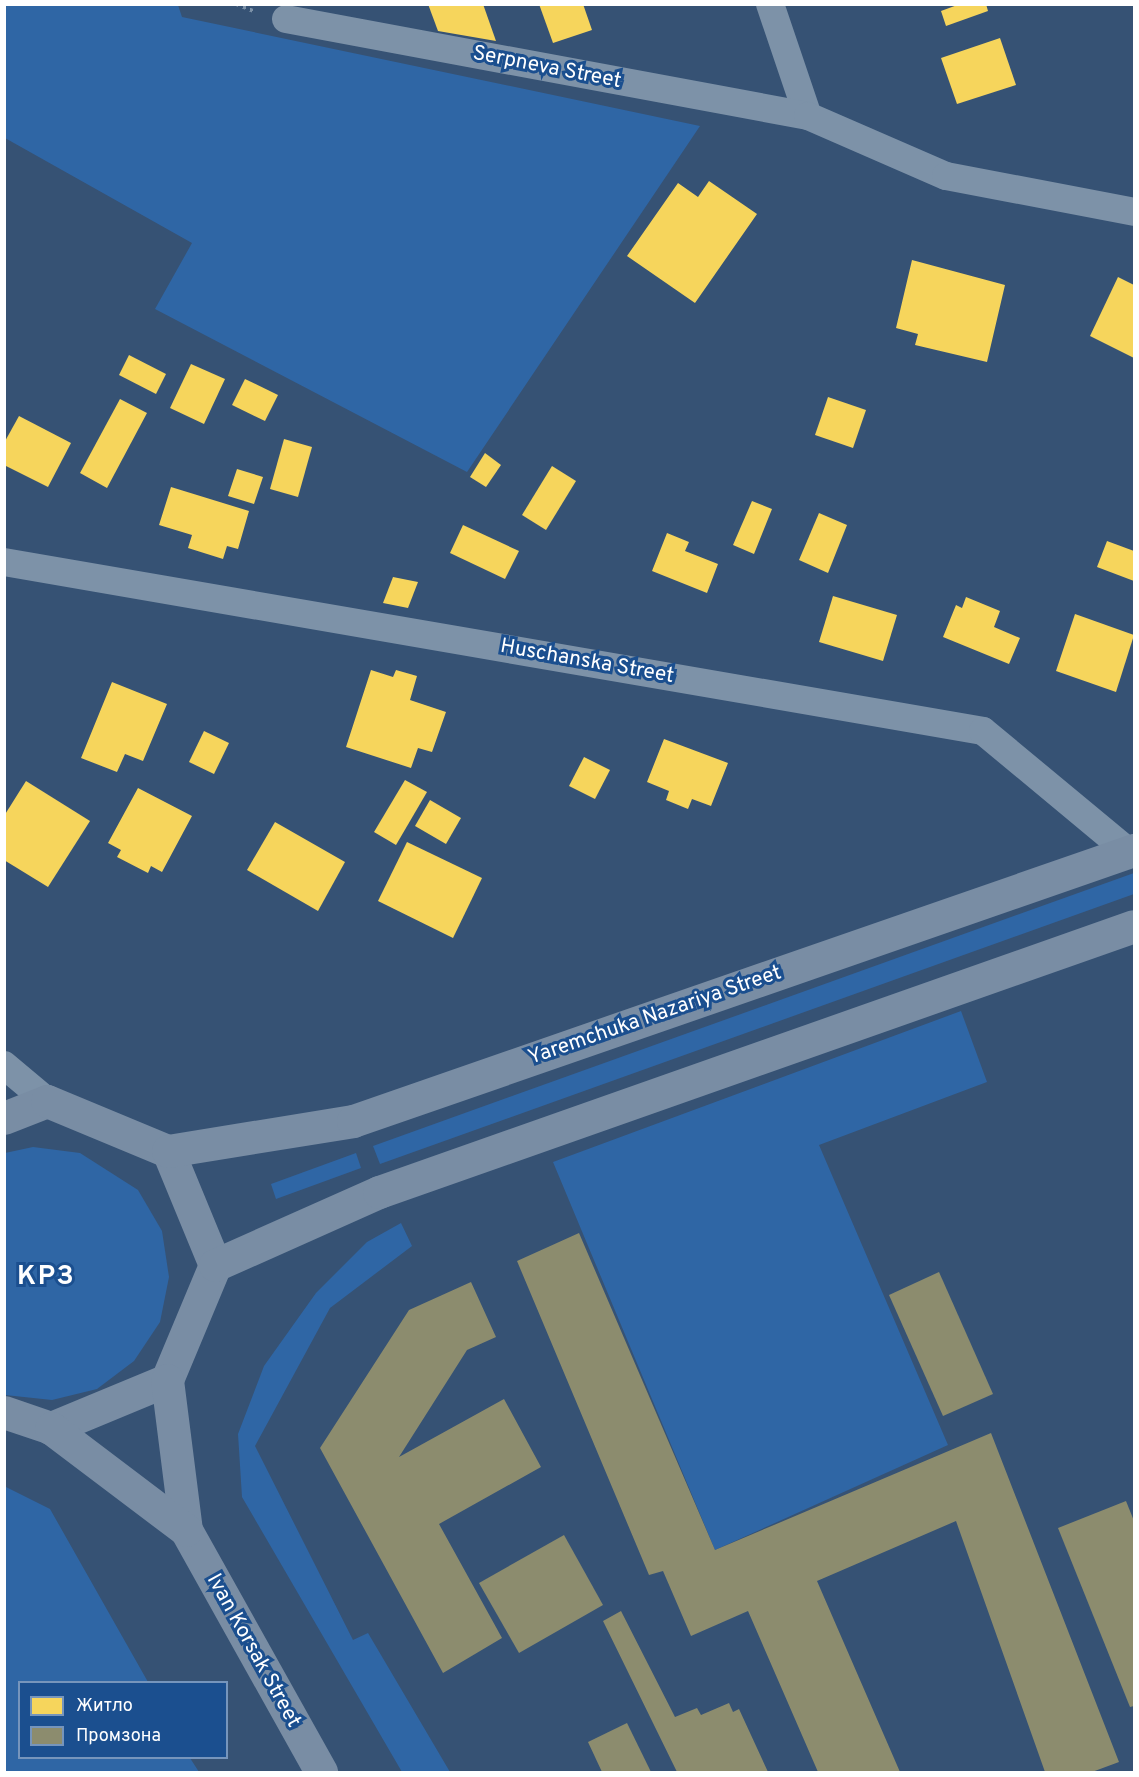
<!DOCTYPE html>
<html>
<head>
<meta charset="utf-8">
<style>
	body { margin:0 }
	#map { position:relative; width:1139px; height:1777px; overflow:hidden; background:#365274; font-family:Overpass,sans-serif }
	div>[style] { position:absolute }
	.green>* { inset:0; background:#2f66a5 }
	.homes>* { inset:0; background:#f6d55c }
	.industry>* { inset:0; background:#8c8c6e }
	.path>* { height:4px; margin-top:-2px; transform-origin:0; background:repeating-linear-gradient(90deg,#7d92a8 0 3px,transparent 0 7.5px) }
	.street>* { height:28px; margin:-14px; padding:0 14px; transform-origin:14px; border-radius:14px; background:#7d92a8 }
	.secondary>* { height:33px; margin:-16.5px; padding:0 16.5px; transform-origin:16.5px; border-radius:16.5px; background:#798da4 }
	span { translate:-50% -50%; white-space:nowrap; text-align:center; line-height:1.15; -webkit-text-stroke:6px #1b4f8f; paint-order:stroke }
	.street-label { font-size:21px; color:#fff }
	.district-label { font-size:27px; color:#fff; font-weight:700; letter-spacing:1.5px }
	.frame { position:absolute; inset:0; border:6px solid #fff; pointer-events:none }
	.legend { position:absolute; left:18px; top:1681px; width:210px; height:78px; box-sizing:border-box; background:#1b4f8f; border:2px solid #7695bc; margin:0; padding:8px 10px; list-style:none; font-size:18px; color:#fff }
	.legend li { display:flex; align-items:center; gap:12px; height:30px }
	.legend b { width:30px; border:2px solid #7695bc }
</style>
</head>
<body>
<div id="map">
	<div class="green">
		<i style="clip-path:polygon(5px 4px,178px 5px,182px 17px,700px 126px,467px 472px,155px 309px,192px 243px,5px 138px)"></i>
		<i style="clip-path:polygon(1134px 873px,1134px 894px,380px 1164px,373px 1146px)"></i>
		<i style="clip-path:polygon(961px 1011px,987px 1082px,819px 1145px,948px 1445px,715px 1550px,553px 1162px)"></i>
		<i style="clip-path:polygon(33px 1147px,80px 1153px,138px 1190px,162px 1231px,169px 1277px,160px 1322px,134px 1361px,97px 1389px,52px 1400px,5px 1395px,5px 1153px)"></i>
		<i style="clip-path:polygon(356px 1153px,361px 1168px,276px 1199px,271px 1184px)"></i>
		<i style="clip-path:polygon(401px 1223px,412px 1246px,330px 1308px,255px 1446px,353px 1640px,368px 1633px,450px 1772px,402px 1772px,242px 1497px,238px 1434px,264px 1366px,316px 1293px,367px 1242px)"></i>
		<i style="clip-path:polygon(4px 1486px,50px 1509px,148px 1682px,20px 1682px,20px 1758px,190px 1758px,199px 1772px,5px 1772px)"></i>
	</div>
	<div class="homes">
		<i style="clip-path:polygon(428px 4px,483px 4px,496px 41px,438px 31px)"></i>
		<i style="clip-path:polygon(539px 4px,583px 4px,592px 30px,553px 43px)"></i>
		<i style="clip-path:polygon(960px 4px,986px 4px,988px 11px,946px 26px,941px 11px)"></i>
		<i style="clip-path:polygon(1000px 38px,1016px 85px,957px 104px,941px 58px)"></i>
		<i style="clip-path:polygon(709px 181px,757px 214px,695px 303px,627px 256px,678px 183px,698px 197px)"></i>
		<i style="clip-path:polygon(912px 260px,1005px 285px,987px 362px,915px 345px,918px 334px,896px 328px)"></i>
		<i style="clip-path:polygon(1118px 277px,1134px 285px,1134px 358px,1090px 336px)"></i>
		<i style="clip-path:polygon(129px 355px,166px 374px,156px 394px,119px 375px)"></i>
		<i style="clip-path:polygon(191px 364px,225px 379px,204px 424px,170px 408px)"></i>
		<i style="clip-path:polygon(245px 379px,278px 395px,265px 421px,232px 405px)"></i>
		<i style="clip-path:polygon(828px 397px,866px 410px,853px 448px,815px 435px)"></i>
		<i style="clip-path:polygon(120px 399px,147px 413px,107px 488px,80px 473px)"></i>
		<i style="clip-path:polygon(19px 416px,71px 443px,48px 487px,4px 465px,4px 443px)"></i>
		<i style="clip-path:polygon(284px 439px,312px 447px,298px 497px,270px 489px)"></i>
		<i style="clip-path:polygon(485px 453px,501px 465px,486px 487px,470px 477px)"></i>
		<i style="clip-path:polygon(552px 466px,576px 481px,546px 530px,522px 515px)"></i>
		<i style="clip-path:polygon(237px 469px,263px 477px,254px 504px,228px 496px)"></i>
		<i style="clip-path:polygon(171px 487px,249px 511px,238px 549px,227px 546px,223px 559px,188px 548px,192px 535px,159px 525px)"></i>
		<i style="clip-path:polygon(752px 501px,772px 509px,754px 554px,733px 545px)"></i>
		<i style="clip-path:polygon(819px 513px,847px 525px,828px 573px,799px 560px)"></i>
		<i style="clip-path:polygon(463px 525px,519px 551px,505px 579px,450px 553px)"></i>
		<i style="clip-path:polygon(667px 533px,689px 542px,685px 551px,718px 564px,707px 593px,652px 571px)"></i>
		<i style="clip-path:polygon(1107px 541px,1134px 551px,1134px 581px,1097px 567px)"></i>
		<i style="clip-path:polygon(393px 577px,418px 582px,408px 608px,383px 603px)"></i>
		<i style="clip-path:polygon(833px 596px,897px 615px,883px 661px,819px 642px)"></i>
		<i style="clip-path:polygon(966px 597px,1000px 611px,994px 627px,1020px 638px,1009px 664px,943px 637px,956px 605px,962px 608px)"></i>
		<i style="clip-path:polygon(1075px 614px,1134px 635px,1116px 692px,1056px 671px)"></i>
		<i style="clip-path:polygon(371px 670px,393px 677px,396px 670px,417px 676px,410px 700px,446px 712px,432px 752px,418px 748px,411px 768px,346px 747px)"></i>
		<i style="clip-path:polygon(112px 682px,167px 704px,143px 761px,125px 754px,117px 772px,81px 758px)"></i>
		<i style="clip-path:polygon(204px 731px,229px 743px,214px 774px,189px 762px)"></i>
		<i style="clip-path:polygon(664px 739px,728px 763px,711px 806px,692px 799px,688px 809px,666px 800px,669px 791px,647px 782px)"></i>
		<i style="clip-path:polygon(584px 757px,610px 770px,595px 799px,569px 786px)"></i>
		<i style="clip-path:polygon(405px 780px,427px 792px,396px 845px,374px 832px)"></i>
		<i style="clip-path:polygon(26px 781px,90px 821px,48px 887px,4px 860px,4px 816px)"></i>
		<i style="clip-path:polygon(138px 788px,192px 816px,162px 872px,151px 866px,148px 873px,117px 857px,121px 850px,108px 843px)"></i>
		<i style="clip-path:polygon(430px 800px,461px 818px,446px 844px,415px 826px)"></i>
		<i style="clip-path:polygon(275px 822px,345px 862px,318px 911px,247px 870px)"></i>
		<i style="clip-path:polygon(407px 842px,482px 878px,453px 938px,378px 901px)"></i>
	</div>
	<div class="industry">
		<i style="clip-path:polygon(579px 1233px,715px 1550px,991px 1433px,1119px 1762px,1092px 1772px,1045px 1772px,956px 1521px,817px 1581px,900px 1772px,818px 1772px,748px 1611px,691px 1636px,663px 1571px,649px 1575px,517px 1261px)"></i>
		<i style="clip-path:polygon(939px 1272px,993px 1394px,943px 1416px,889px 1295px)"></i>
		<i style="clip-path:polygon(471px 1282px,496px 1337px,467px 1350px,399px 1457px,504px 1399px,541px 1467px,439px 1524px,502px 1638px,443px 1673px,320px 1448px,409px 1310px)"></i>
		<i style="clip-path:polygon(1126px 1501px,1134px 1521px,1134px 1706px,1130px 1707px,1058px 1528px)"></i>
		<i style="clip-path:polygon(564px 1535px,603px 1605px,519px 1653px,479px 1583px)"></i>
		<i style="clip-path:polygon(621px 1611px,675px 1717px,697px 1708px,701px 1715px,729px 1703px,733px 1712px,739px 1709px,768px 1772px,677px 1772px,603px 1621px)"></i>
		<i style="clip-path:polygon(627px 1723px,651px 1772px,602px 1772px,588px 1742px)"></i>
	</div>
	<div class="path">
		<i style="left:236px;top:4px;width:22px;rotate:22deg"></i>
	</div>
	<div class="street">
		<i style="left:770px;top:4px;width:118px;rotate:71.3deg"></i>
		<i style="left:286px;top:19px;width:531px;rotate:10.53deg"></i>
		<i style="left:808px;top:116px;width:150px;rotate:23.5deg"></i>
		<i style="left:946px;top:176px;width:191px;rotate:10.8deg"></i>
		<i style="left:4px;top:562px;width:993px;rotate:9.79deg"></i>
		<i style="left:983px;top:731px;width:190px;rotate:39.7deg"></i>
		<i style="left:4px;top:1065px;width:56px;rotate:39.9deg"></i>
	</div>
	<div class="secondary">
		<i style="left:4px;top:1118px;width:46px;rotate:-21.6deg"></i>
		<i style="left:47px;top:1101px;width:131px;rotate:22.5deg"></i>
		<i style="left:168px;top:1151px;width:123px;rotate:67.6deg"></i>
		<i style="left:215px;top:1265px;width:125px;rotate:112.7deg"></i>
		<i style="left:167px;top:1380px;width:126px;rotate:157.5deg"></i>
		<i style="left:51px;top:1428px;width:50px;rotate:-161.2deg"></i>
		<i style="left:168px;top:1151px;width:187px;rotate:-9.2deg"></i>
		<i style="left:353px;top:1121px;width:827px;rotate:-19.14deg"></i>
		<i style="left:215px;top:1265px;width:180px;rotate:-24deg"></i>
		<i style="left:379px;top:1192px;width:800px;rotate:-19.41deg"></i>
		<i style="left:167px;top:1380px;width:151px;rotate:82.8deg"></i>
		<i style="left:186px;top:1530px;width:277px;rotate:60.8deg"></i>
		<i style="left:51px;top:1428px;width:169px;rotate:37.1deg"></i>
	</div>
	<div class="street-label">
		<span style="left:547px;top:68px;rotate:11deg">Serpneva Street</span>
		<span style="left:587px;top:662px;rotate:10deg">Huschanska Street</span>
		<span style="left:655px;top:1016px;rotate:-19deg">Yaremchuka Nazariya Street</span>
		<span style="left:253px;top:1651px;rotate:61deg">Ivan Korsak Street</span>
	</div>
	<div class="district-label">
		<span style="left:46px;top:1278px">КРЗ</span>
	</div>
	<div class="frame"></div>
	<ul class="legend">
	<li><b style="height:16px;background:#f6d55c"></b>Житло</li>
	<li><b style="height:16px;background:#8c8c6e"></b>Промзона</li>
	</ul>
</div>
</body>
</html>
